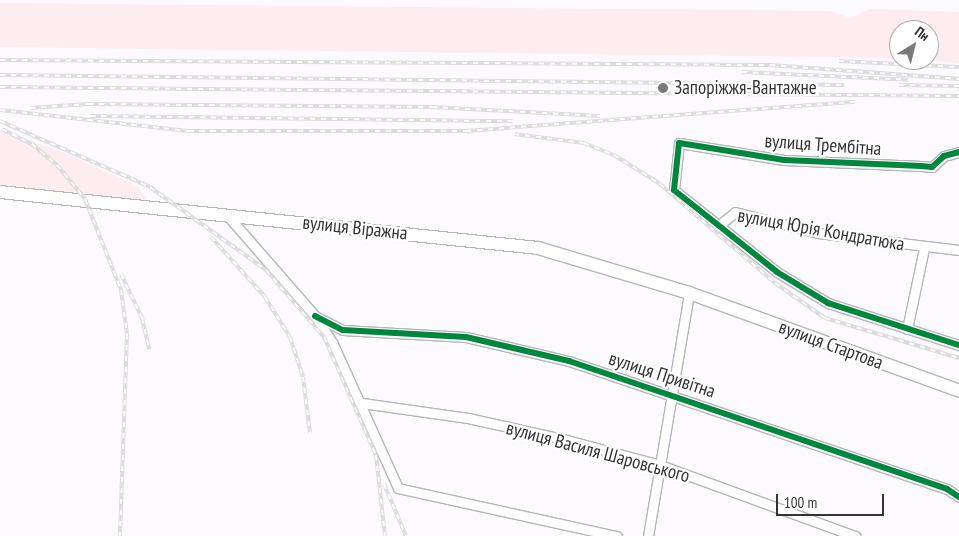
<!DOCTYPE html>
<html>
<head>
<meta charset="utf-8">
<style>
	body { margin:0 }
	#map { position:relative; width:959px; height:536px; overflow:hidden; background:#fcfafe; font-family:"PT Sans Narrow",sans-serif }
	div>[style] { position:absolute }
	.green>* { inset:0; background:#fdecf0 }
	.roads { filter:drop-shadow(1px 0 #b6b5b8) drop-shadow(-1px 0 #b6b5b8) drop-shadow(0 1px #b6b5b8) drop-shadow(0 -1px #b6b5b8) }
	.street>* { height:9px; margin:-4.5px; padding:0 4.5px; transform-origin:4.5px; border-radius:4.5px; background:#fffeff }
	.secondary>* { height:12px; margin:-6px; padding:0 6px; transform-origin:6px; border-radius:6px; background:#fffeff }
	.rail>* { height:4px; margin-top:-2px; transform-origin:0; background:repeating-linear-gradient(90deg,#fff 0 5.5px,#dbdbdb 0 11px); box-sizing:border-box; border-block:1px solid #dbdbdb }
	.cycleway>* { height:6px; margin:-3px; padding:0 3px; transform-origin:3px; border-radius:3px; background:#00873e }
	.dots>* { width:14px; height:14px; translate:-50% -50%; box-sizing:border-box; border:2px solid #fff; border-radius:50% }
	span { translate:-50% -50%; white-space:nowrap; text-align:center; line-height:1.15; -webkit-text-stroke:4.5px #fff; paint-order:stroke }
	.poi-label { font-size:19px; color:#333335 }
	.left { translate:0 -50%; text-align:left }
	.street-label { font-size:19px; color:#333335 }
	.north { position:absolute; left:889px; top:20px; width:50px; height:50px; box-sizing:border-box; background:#fff; border:1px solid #adadae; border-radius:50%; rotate:36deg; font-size:14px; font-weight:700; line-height:20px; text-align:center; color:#333335 }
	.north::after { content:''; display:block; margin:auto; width:18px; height:22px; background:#79797b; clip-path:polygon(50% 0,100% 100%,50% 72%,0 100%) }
	.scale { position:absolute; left:776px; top:494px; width:108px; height:22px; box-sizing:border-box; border:2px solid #333335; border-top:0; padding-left:6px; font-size:15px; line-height:18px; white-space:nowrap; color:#333335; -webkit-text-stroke:4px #fff; paint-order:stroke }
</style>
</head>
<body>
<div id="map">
	<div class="green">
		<i style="clip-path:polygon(0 3px,830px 11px,850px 18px,869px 9px,959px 12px,959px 63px,922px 60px,929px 60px,929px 30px,899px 30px,899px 58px,0 47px)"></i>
		<i style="clip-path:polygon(0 130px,68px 154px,137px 186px,147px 199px,111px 201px,0 192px)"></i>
	</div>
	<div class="roads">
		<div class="street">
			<i style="left:959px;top:152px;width:16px;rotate:165deg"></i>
			<i style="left:944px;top:156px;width:16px;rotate:137deg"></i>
			<i style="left:932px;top:167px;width:11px;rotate:-175deg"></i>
			<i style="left:921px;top:166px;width:137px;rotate:-177.5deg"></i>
			<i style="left:784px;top:160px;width:106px;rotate:-170.8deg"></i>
			<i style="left:679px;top:143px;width:47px;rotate:96.1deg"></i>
			<i style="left:674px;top:190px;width:132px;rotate:38.5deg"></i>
			<i style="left:777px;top:272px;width:60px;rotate:31.3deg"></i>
			<i style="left:828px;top:303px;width:138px;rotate:17.8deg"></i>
			<i style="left:227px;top:215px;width:134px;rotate:48.9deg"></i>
			<i style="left:315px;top:316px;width:33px;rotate:57deg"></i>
			<i style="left:333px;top:344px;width:158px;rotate:65.7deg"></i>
			<i style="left:398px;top:488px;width:224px;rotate:12.4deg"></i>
			<i style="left:718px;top:226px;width:22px;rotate:-39deg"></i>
			<i style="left:735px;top:212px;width:86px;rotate:14.2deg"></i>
			<i style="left:818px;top:233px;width:142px;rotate:6.9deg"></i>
			<i style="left:315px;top:316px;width:31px;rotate:27deg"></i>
			<i style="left:343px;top:330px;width:123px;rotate:3.3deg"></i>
			<i style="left:466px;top:337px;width:106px;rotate:13.1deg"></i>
			<i style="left:569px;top:361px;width:399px;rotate:18.7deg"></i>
			<i style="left:947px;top:489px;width:14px;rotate:34deg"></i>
			<i style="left:907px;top:329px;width:83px;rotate:-78.1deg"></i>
			<i style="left:362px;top:403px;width:107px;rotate:8.1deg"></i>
			<i style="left:468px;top:418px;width:101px;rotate:12.5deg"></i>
			<i style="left:567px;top:440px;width:96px;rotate:15deg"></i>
			<i style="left:660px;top:465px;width:208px;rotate:20deg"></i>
			<i style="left:648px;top:536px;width:246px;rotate:-80.4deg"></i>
		</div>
		<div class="secondary">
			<i style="left:0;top:192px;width:541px;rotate:5.94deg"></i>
			<i style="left:538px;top:248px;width:158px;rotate:16.6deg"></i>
			<i style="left:689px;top:293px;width:287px;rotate:19.9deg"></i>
		</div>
	</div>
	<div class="rail">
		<i style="left:0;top:60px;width:770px;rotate:0.37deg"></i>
		<i style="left:770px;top:65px;width:190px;rotate:4.2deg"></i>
		<i style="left:839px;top:61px;width:120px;rotate:2.9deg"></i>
		<i style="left:742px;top:72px;width:167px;rotate:2.7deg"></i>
		<i style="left:0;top:75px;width:844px;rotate:0.68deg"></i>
		<i style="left:899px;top:85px;width:60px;rotate:1deg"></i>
		<i style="left:0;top:87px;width:959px;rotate:0.54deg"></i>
		<i style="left:30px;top:108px;width:58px;rotate:-3.9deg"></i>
		<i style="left:88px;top:104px;width:344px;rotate:0.5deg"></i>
		<i style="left:432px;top:107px;width:168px;rotate:3.1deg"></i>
		<i style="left:0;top:110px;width:189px;rotate:6.4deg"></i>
		<i style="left:188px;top:131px;width:278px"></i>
		<i style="left:466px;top:131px;width:390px;rotate:-4.3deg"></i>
		<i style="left:90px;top:116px;width:423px;rotate:0.7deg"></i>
		<i style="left:0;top:121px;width:164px;rotate:23.7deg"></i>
		<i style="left:150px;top:187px;width:143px;rotate:35.6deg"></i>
		<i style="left:266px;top:270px;width:89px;rotate:49.1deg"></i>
		<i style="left:324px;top:337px;width:129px;rotate:66.2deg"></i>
		<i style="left:376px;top:455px;width:81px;rotate:83.7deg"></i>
		<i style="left:2px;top:129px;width:34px;rotate:27deg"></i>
		<i style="left:32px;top:144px;width:33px;rotate:40deg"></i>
		<i style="left:57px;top:165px;width:44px;rotate:50.5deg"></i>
		<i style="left:85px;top:199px;width:98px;rotate:68.4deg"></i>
		<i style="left:121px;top:290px;width:44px;rotate:82.2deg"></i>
		<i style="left:127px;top:334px;width:202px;rotate:92deg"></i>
		<i style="left:514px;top:134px;width:71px;rotate:7.3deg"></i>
		<i style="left:584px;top:143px;width:32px;rotate:22deg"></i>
		<i style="left:614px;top:155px;width:54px;rotate:32.2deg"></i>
		<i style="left:660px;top:184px;width:152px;rotate:40.7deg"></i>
		<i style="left:775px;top:283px;width:61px;rotate:35deg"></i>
		<i style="left:825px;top:318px;width:140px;rotate:16.6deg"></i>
		<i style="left:211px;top:237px;width:81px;rotate:48deg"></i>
		<i style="left:265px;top:297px;width:47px;rotate:58deg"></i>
		<i style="left:290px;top:337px;width:42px;rotate:72deg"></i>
		<i style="left:303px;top:377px;width:56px;rotate:82.9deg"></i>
		<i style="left:121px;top:274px;width:49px;rotate:64.5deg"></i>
		<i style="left:142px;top:318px;width:32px;rotate:77deg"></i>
		<i style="left:384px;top:484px;width:56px;rotate:67.1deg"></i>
	</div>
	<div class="cycleway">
		<i style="left:959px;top:152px;width:16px;rotate:165deg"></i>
		<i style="left:944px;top:156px;width:16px;rotate:137deg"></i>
		<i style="left:932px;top:167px;width:11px;rotate:-175deg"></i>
		<i style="left:921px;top:166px;width:137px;rotate:-177.5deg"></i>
		<i style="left:784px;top:160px;width:106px;rotate:-170.8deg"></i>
		<i style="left:679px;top:143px;width:47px;rotate:96.1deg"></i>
		<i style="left:674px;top:190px;width:132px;rotate:38.5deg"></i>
		<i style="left:777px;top:272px;width:60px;rotate:31.3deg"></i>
		<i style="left:828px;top:303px;width:138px;rotate:17.8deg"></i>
		<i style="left:315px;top:316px;width:31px;rotate:27deg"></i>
		<i style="left:343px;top:330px;width:123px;rotate:3.3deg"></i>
		<i style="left:466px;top:337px;width:106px;rotate:13.1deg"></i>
		<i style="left:569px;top:361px;width:399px;rotate:18.7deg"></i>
		<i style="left:947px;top:489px;width:14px;rotate:34deg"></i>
	</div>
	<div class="dots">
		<i style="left:663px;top:88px;background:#79797b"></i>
	</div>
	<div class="poi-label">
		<span class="left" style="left:674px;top:88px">Запоріжжя-Вантажне</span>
	</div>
	<div class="street-label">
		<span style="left:823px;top:145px;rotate:4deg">вулиця Трембітна</span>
		<span style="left:355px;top:228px;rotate:6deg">вулиця Віражна</span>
		<span style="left:821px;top:230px;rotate:10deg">вулиця Юрія Кондратюка</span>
		<span style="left:831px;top:345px;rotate:20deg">вулиця Стартова</span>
		<span style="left:662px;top:375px;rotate:18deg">вулиця Привітна</span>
		<span style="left:598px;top:452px;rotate:15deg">вулиця Василя Шаровського</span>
	</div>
	<div class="north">Пн</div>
	<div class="scale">100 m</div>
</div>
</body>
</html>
